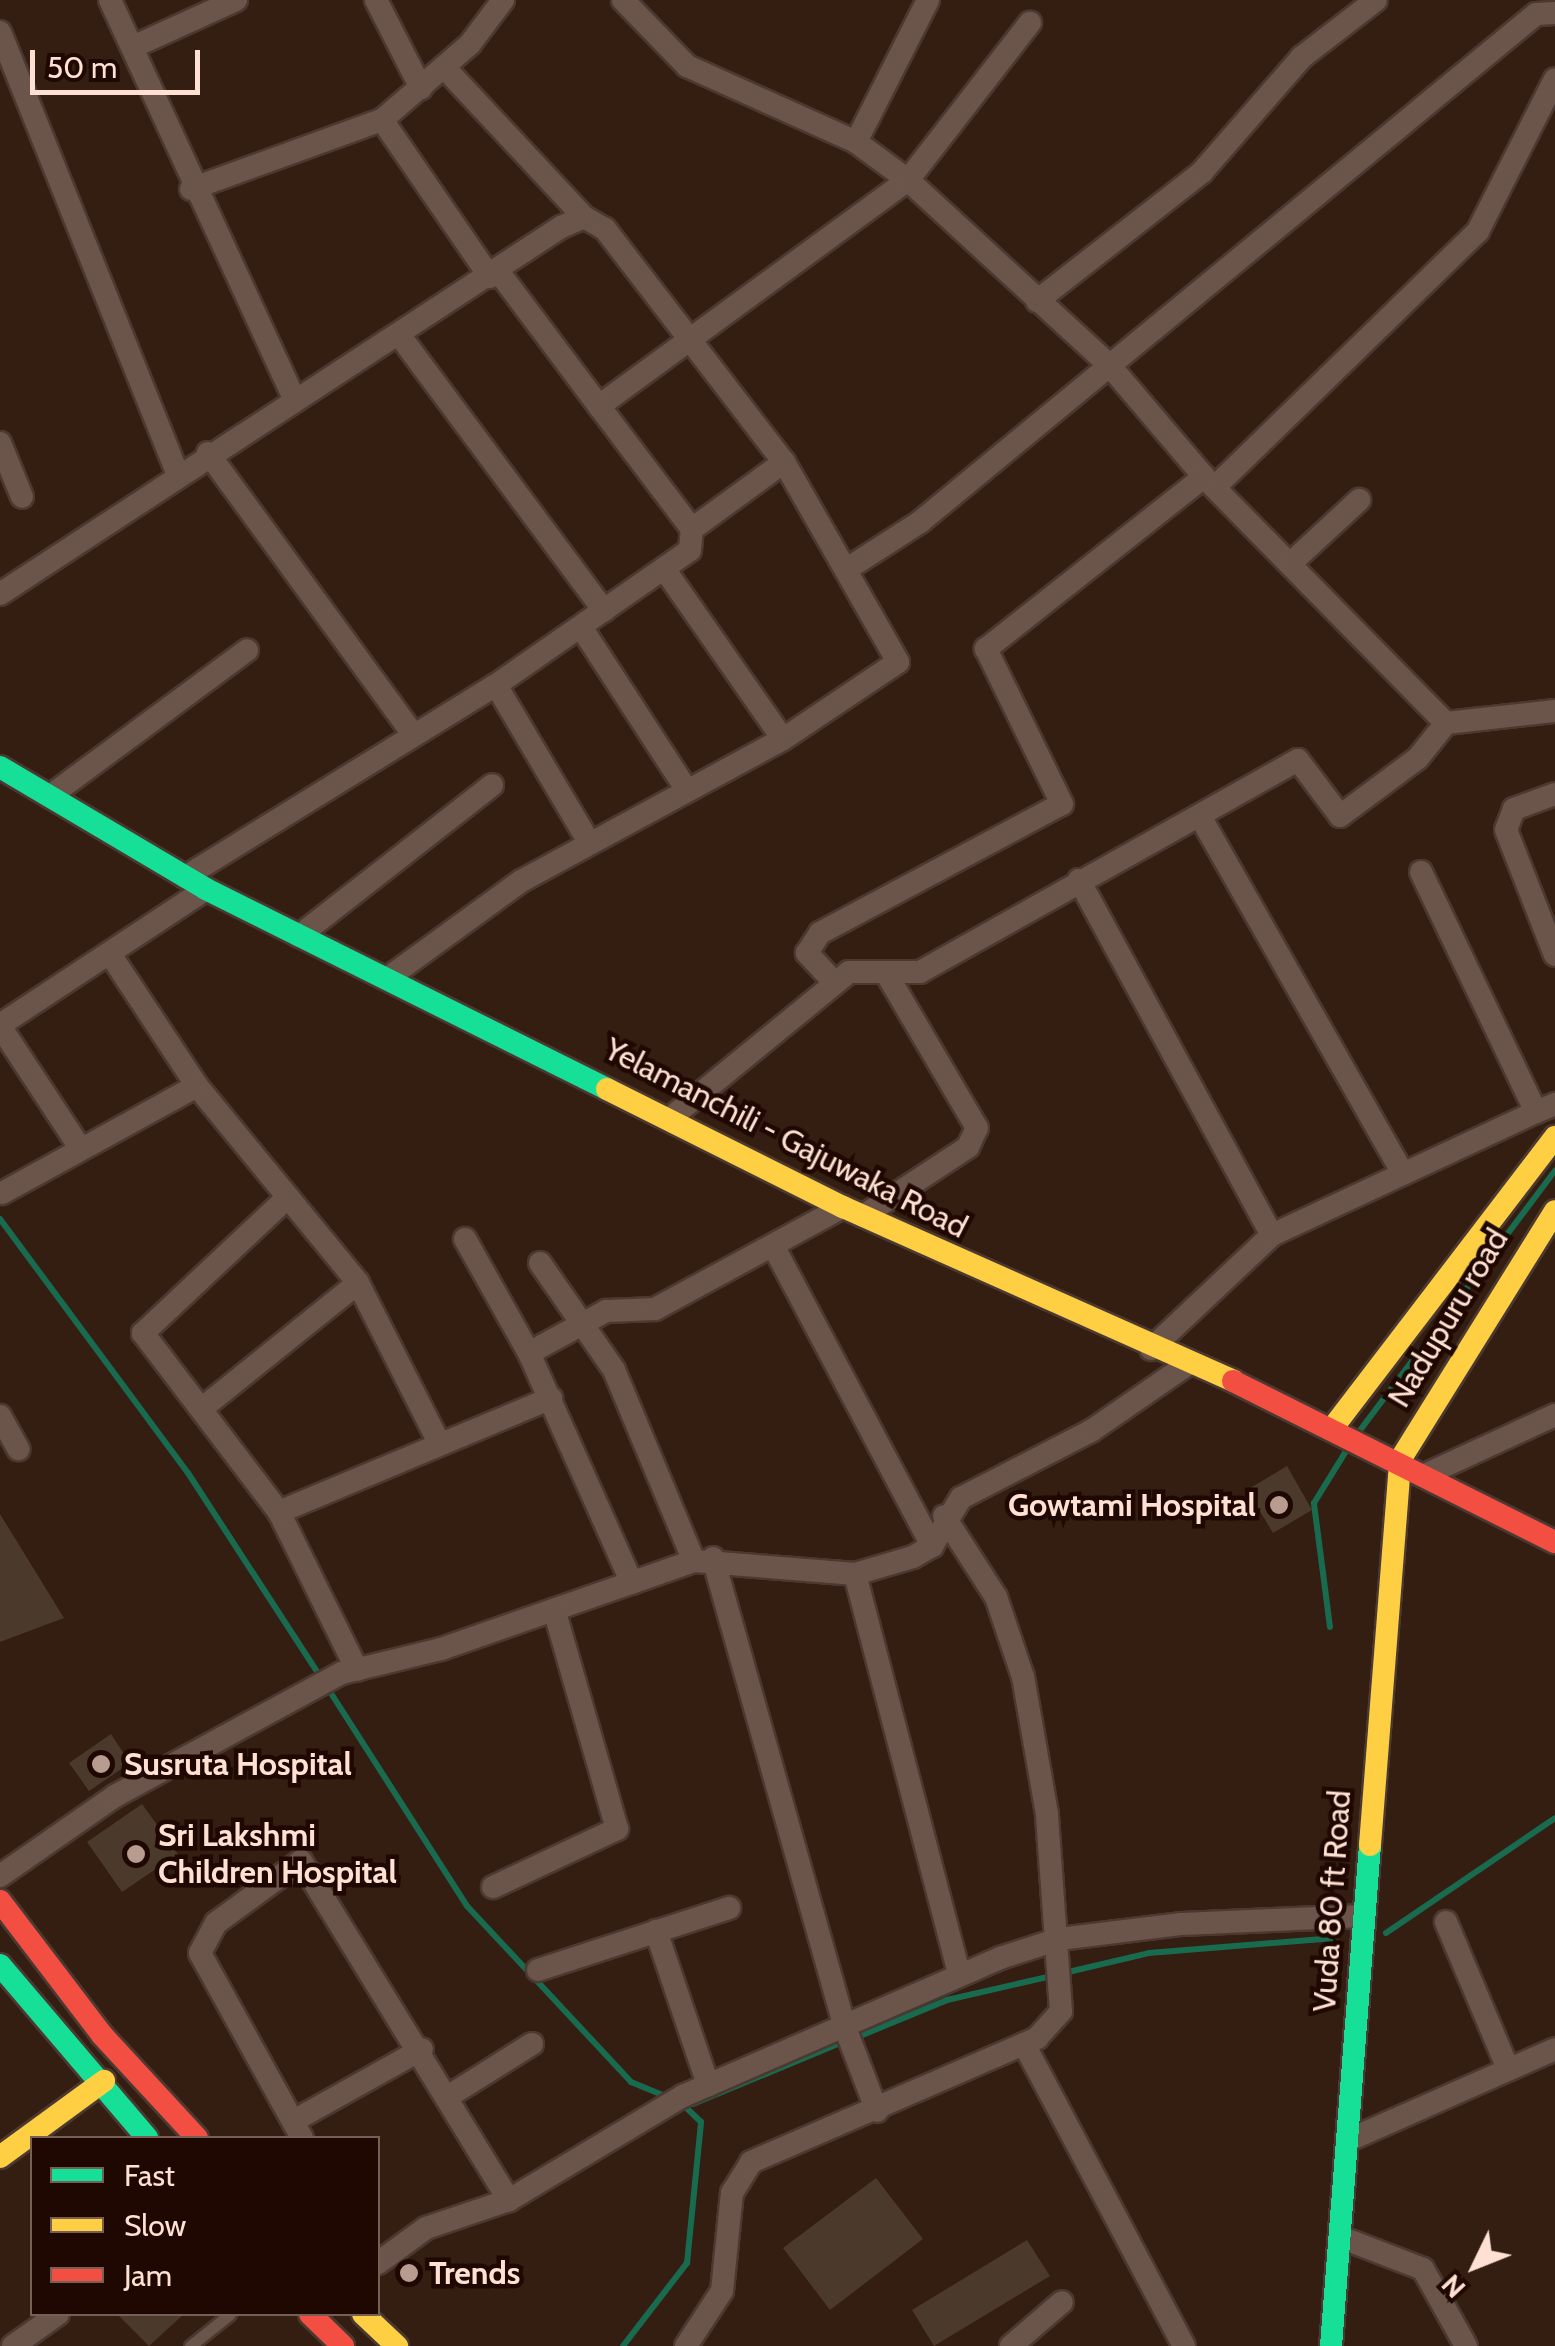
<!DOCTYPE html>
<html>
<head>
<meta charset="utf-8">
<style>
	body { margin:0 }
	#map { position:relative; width:1555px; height:2346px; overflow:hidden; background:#341d11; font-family:Cabin,sans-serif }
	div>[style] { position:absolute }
	.stream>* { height:6px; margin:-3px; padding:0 3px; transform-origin:3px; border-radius:3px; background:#186b4f }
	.building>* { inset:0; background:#4b392b }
	.roads { filter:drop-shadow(2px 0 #4b3931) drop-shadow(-2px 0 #4b3931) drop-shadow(0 2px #4b3931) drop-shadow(0 -2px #4b3931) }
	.lane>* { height:11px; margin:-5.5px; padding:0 5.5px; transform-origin:5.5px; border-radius:5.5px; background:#6b554b }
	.street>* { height:22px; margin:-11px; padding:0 11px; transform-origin:11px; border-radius:11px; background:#6b554b }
	.fast>* { height:22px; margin:-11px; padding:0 11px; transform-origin:11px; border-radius:11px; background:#16e098 }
	.slow>* { height:22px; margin:-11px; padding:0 11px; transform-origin:11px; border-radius:11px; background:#ffcf43 }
	.jam>* { height:22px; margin:-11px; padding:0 11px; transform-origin:11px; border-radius:11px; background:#f24e42 }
	.dots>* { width:28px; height:28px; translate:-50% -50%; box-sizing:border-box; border:5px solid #1f0801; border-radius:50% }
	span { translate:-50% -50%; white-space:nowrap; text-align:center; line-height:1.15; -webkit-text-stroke:9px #1f0801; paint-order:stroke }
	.street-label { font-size:32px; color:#fee1d3 }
	.poi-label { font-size:32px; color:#fee1d3; font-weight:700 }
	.right { translate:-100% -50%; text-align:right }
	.left { translate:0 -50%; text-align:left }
	.legend { position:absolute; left:30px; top:2136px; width:350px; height:180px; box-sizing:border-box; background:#1f0801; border:2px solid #785f55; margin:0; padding:12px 18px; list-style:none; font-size:30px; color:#fee1d3 }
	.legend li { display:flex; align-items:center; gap:20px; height:50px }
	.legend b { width:50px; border:2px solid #785f55 }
	.north { position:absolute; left:1425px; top:2216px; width:100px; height:100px; -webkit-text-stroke:8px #1f0801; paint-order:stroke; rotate:227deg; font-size:28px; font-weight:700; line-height:40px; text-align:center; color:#fee1d3 }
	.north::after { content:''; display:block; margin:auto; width:35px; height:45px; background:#fee1d3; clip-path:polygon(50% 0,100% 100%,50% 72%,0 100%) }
	.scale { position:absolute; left:30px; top:50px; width:170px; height:45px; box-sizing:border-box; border:5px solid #fee1d3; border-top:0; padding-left:12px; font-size:30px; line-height:35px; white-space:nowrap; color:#fee1d3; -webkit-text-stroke:8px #1f0801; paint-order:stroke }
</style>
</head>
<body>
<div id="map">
	<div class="stream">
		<i style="left:0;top:1219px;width:316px;rotate:53.5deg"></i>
		<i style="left:188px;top:1473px;width:242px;rotate:57deg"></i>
		<i style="left:1361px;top:1429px;width:323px;rotate:-53.1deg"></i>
		<i style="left:1330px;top:1627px;width:125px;rotate:-97.4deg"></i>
		<i style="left:1314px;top:1503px;width:65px;rotate:-58.3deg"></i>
		<i style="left:327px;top:1687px;width:260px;rotate:57.4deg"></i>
		<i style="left:467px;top:1906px;width:241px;rotate:47deg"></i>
		<i style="left:631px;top:2082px;width:42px;rotate:22.3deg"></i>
		<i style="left:1386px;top:1933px;width:204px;rotate:-34.2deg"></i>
		<i style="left:1064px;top:1973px;width:87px;rotate:-13.2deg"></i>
		<i style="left:1149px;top:1953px;width:187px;rotate:-4.6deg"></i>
		<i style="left:855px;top:2038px;width:100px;rotate:-22.4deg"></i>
		<i style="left:947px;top:2000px;width:108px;rotate:-12.9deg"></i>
		<i style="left:693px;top:2104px;width:162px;rotate:-22.5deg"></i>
		<i style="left:623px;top:2346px;width:105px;rotate:-52.4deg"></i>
		<i style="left:687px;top:2263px;width:142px;rotate:-84.3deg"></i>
		<i style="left:701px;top:2122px;width:28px;rotate:-136deg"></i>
	</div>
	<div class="building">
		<i style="clip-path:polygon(1287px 1466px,1312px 1510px,1273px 1533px,1247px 1490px)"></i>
		<i style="clip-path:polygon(0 1514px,64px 1618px,0 1642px)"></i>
		<i style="clip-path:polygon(111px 1734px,130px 1763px,89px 1791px,69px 1763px)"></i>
		<i style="clip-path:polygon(142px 1804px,178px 1854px,122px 1892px,87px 1842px)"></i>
		<i style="clip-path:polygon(876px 2178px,923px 2239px,830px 2310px,783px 2248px)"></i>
		<i style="clip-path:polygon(1027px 2240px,1050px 2276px,934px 2346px,912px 2310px)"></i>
		<i style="clip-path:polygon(117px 2314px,184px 2314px,149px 2346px)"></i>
	</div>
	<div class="roads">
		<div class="lane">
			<i style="left:190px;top:2346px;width:51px;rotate:-38.7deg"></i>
		</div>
		<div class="street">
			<i style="left:110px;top:0;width:439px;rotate:65.2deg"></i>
			<i style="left:376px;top:0;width:99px;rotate:62.9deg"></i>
			<i style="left:623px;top:0;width:92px;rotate:45.9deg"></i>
			<i style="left:687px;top:66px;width:185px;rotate:24.2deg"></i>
			<i style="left:856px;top:142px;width:64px;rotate:36.2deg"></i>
			<i style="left:908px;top:180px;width:275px;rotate:42.6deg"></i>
			<i style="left:1110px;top:366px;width:145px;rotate:49.7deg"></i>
			<i style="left:1204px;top:477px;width:345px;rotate:45.5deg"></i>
			<i style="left:1446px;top:723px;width:110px;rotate:-6.3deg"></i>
			<i style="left:0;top:32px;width:474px;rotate:68.1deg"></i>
			<i style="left:135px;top:46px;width:111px;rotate:-24.5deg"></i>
			<i style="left:444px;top:67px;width:205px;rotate:47deg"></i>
			<i style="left:856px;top:142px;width:159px;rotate:-63.1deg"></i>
			<i style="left:191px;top:189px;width:203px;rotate:-19.9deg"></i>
			<i style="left:498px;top:271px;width:169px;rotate:53.2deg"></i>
			<i style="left:599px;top:406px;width:383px;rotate:-36.2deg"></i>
			<i style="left:908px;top:180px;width:199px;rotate:-52.2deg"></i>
			<i style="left:490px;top:277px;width:191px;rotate:-124.5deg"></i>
			<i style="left:382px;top:120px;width:116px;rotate:-40.8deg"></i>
			<i style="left:470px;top:44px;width:55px;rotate:-53.1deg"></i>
			<i style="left:1037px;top:301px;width:209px;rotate:-38deg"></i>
			<i style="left:1202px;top:172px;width:152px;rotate:-49deg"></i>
			<i style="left:1302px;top:57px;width:93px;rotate:-37.6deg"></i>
			<i style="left:400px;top:336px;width:342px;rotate:53.4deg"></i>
			<i style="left:0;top:443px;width:58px;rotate:67.8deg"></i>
			<i style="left:208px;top:453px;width:344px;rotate:53.9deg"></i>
			<i style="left:1215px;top:487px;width:367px;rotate:-44.2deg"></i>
			<i style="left:1478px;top:231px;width:170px;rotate:-63.1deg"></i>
			<i style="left:692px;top:529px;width:114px;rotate:-36.1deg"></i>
			<i style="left:1291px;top:563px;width:93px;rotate:-42.8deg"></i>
			<i style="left:847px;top:569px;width:87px;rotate:-32.8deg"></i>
			<i style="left:920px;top:522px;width:798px;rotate:-39.51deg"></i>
			<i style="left:1536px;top:14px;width:19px;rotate:-3deg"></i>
			<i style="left:665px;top:570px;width:206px;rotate:55.1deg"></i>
			<i style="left:0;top:594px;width:670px;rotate:-33.19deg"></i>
			<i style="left:561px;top:227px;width:25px;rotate:-23deg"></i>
			<i style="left:584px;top:217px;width:24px;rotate:30deg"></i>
			<i style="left:605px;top:229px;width:294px;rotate:52.5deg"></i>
			<i style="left:784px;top:462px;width:230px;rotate:60.3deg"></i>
			<i style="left:898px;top:662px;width:138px;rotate:146.2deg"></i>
			<i style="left:783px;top:739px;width:298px;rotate:151.5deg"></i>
			<i style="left:521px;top:881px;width:165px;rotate:143.9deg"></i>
			<i style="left:581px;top:627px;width:194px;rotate:57deg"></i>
			<i style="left:496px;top:685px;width:182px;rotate:59.4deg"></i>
			<i style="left:1555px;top:794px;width:44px;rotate:159.9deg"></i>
			<i style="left:1514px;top:809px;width:22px;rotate:111deg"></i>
			<i style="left:1506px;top:830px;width:134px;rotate:68.6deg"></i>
			<i style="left:50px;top:796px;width:245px;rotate:-36.5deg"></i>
			<i style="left:1201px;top:818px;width:409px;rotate:60.4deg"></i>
			<i style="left:1421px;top:872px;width:266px;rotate:64.4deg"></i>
			<i style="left:1536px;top:1112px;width:21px;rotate:-23deg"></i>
			<i style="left:185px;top:877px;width:365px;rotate:-31.7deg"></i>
			<i style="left:496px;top:685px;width:236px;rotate:-34.8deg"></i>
			<i style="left:690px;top:550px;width:21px;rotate:-85deg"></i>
			<i style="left:692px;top:529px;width:154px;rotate:-127.1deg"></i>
			<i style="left:1079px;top:880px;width:404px;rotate:61.5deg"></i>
			<i style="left:299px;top:936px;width:245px;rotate:-38deg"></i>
			<i style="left:110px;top:954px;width:158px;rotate:56.6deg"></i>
			<i style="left:197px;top:1086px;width:254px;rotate:50.7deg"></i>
			<i style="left:358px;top:1283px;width:175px;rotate:63.1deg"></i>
			<i style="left:834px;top:982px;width:40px;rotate:-133deg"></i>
			<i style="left:807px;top:953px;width:24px;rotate:-57deg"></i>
			<i style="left:820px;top:933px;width:274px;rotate:-28.1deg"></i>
			<i style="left:1062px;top:804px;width:173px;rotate:-116.1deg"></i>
			<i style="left:986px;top:649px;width:278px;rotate:-38.3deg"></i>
			<i style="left:0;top:1025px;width:247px;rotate:-33.4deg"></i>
			<i style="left:0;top:1026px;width:146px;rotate:56.7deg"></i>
			<i style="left:673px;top:1116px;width:227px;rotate:-39.3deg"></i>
			<i style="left:849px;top:972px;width:71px"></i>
			<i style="left:920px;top:972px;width:433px;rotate:-29.3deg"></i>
			<i style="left:1298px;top:760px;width:70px;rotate:53.1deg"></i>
			<i style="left:1340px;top:816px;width:97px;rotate:-36.6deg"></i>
			<i style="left:1418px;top:758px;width:45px;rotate:-51.3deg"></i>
			<i style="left:2px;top:1193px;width:222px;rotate:-28.8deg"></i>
			<i style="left:288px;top:1197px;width:199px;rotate:136.8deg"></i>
			<i style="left:143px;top:1333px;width:225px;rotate:52.8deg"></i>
			<i style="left:279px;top:1512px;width:176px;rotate:63.7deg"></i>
			<i style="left:863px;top:1216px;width:126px;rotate:-33.3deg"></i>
			<i style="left:968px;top:1147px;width:21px;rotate:-65deg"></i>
			<i style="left:977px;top:1128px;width:180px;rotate:-120.4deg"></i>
			<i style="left:465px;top:1239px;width:131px;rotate:60.7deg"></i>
			<i style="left:529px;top:1353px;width:252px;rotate:65.9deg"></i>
			<i style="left:776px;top:1251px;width:334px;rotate:62.1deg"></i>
			<i style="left:540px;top:1263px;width:130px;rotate:55.3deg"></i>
			<i style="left:614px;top:1370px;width:207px;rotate:67.3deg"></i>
			<i style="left:1151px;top:1349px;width:166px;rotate:-43.3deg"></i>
			<i style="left:1272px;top:1235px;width:291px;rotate:-25deg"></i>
			<i style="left:529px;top:1353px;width:88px;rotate:-28.6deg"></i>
			<i style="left:606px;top:1311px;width:49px;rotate:-2.3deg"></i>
			<i style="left:655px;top:1309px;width:214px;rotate:-28.5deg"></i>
			<i style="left:205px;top:1406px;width:196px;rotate:-38.8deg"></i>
			<i style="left:0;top:1416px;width:38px;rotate:61deg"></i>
			<i style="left:1427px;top:1474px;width:141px;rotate:-24.7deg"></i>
			<i style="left:279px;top:1512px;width:295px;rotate:-22.7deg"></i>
			<i style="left:713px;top:1558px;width:485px;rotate:74.3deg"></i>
			<i style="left:844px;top:2025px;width:92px;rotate:69deg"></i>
			<i style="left:855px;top:1574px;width:413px;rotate:75.4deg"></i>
			<i style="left:0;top:1876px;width:140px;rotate:-34.8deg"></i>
			<i style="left:115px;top:1796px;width:258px;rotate:-28.5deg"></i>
			<i style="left:342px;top:1673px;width:102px;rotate:-13.6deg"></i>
			<i style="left:441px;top:1649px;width:268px;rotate:-19.2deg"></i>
			<i style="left:694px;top:1561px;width:162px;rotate:4.6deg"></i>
			<i style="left:855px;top:1574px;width:60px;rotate:-16.3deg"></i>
			<i style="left:913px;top:1557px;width:22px;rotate:-30deg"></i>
			<i style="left:932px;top:1546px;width:56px;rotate:-58.9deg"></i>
			<i style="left:961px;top:1498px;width:146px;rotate:-27.3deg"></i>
			<i style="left:1091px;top:1431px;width:118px;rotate:-34.6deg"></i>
			<i style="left:493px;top:1887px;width:137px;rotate:-25.1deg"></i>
			<i style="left:617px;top:1829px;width:228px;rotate:-106deg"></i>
			<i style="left:1446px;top:1922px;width:160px;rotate:67.1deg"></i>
			<i style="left:656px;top:1931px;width:163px;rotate:71.3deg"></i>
			<i style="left:538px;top:1970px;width:201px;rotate:-18deg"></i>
			<i style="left:1024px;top:2044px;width:342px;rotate:62.1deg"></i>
			<i style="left:449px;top:2096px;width:98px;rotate:-32.1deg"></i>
			<i style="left:297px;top:2119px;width:143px;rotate:-29.2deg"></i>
			<i style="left:302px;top:2138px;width:211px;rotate:-118.9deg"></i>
			<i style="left:200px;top:1953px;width:34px;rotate:-62deg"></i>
			<i style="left:216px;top:1923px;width:105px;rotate:-36.1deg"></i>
			<i style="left:301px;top:1861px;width:398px;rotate:58.5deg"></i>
			<i style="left:509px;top:2200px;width:203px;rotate:-30.9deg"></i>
			<i style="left:683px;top:2096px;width:346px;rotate:-23.5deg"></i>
			<i style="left:1000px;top:1958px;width:62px;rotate:-17.9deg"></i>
			<i style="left:1059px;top:1939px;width:124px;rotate:-7deg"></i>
			<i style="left:1182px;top:1924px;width:181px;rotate:-2.5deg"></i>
			<i style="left:1349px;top:2140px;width:225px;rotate:-23.8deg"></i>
			<i style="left:1340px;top:2237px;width:89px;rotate:21.1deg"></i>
			<i style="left:1423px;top:2269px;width:88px;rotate:60.8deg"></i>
			<i style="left:378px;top:2263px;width:59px;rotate:-36.1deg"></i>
			<i style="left:426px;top:2228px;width:88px;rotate:-18.6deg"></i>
			<i style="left:13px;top:2346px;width:55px;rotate:-35.4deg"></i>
			<i style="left:686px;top:2346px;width:66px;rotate:-56.8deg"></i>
			<i style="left:722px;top:2291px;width:99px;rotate:-84.2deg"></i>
			<i style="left:732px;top:2193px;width:36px;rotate:-58deg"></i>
			<i style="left:751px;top:2162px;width:312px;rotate:-23.4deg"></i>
			<i style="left:1037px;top:2038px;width:36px;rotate:-48deg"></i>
			<i style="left:1061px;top:2011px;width:197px;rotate:-94.1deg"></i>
			<i style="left:1047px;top:1814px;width:139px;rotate:-99.9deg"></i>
			<i style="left:1023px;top:1677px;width:84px;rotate:-108.6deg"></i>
			<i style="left:996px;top:1597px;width:96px;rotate:-122.7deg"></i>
			<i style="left:1011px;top:2346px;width:67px;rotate:-40.8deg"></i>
		</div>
		<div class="fast">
			<i style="left:0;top:767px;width:239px;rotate:30.6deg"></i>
			<i style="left:206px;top:889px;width:448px;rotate:26.5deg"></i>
			<i style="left:0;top:1965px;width:227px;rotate:49.6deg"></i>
			<i style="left:1331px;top:2346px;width:503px;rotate:-85.55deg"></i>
		</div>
		<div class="slow">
			<i style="left:607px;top:1089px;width:264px;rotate:26.6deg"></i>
			<i style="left:843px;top:1207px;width:427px;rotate:24deg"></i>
			<i style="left:1334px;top:1426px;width:364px;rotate:-52.6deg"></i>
			<i style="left:1370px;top:1845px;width:386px;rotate:-85.5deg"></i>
			<i style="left:1400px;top:1460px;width:293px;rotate:-58.1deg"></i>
			<i style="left:0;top:2157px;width:129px;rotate:-36.2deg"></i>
			<i style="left:363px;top:2314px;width:47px;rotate:43.3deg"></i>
		</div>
		<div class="jam">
			<i style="left:1233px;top:1381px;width:360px;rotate:26.6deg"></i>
			<i style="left:0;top:1901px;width:168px;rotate:52.7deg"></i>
			<i style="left:102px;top:2035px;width:140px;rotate:47.3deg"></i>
			<i style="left:310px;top:2314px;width:46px;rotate:44.1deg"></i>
		</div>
	</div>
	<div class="dots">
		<i style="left:1279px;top:1505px;background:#b79c8f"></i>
		<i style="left:101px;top:1764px;background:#b79c8f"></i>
		<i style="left:136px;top:1854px;background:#b79c8f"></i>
		<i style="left:409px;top:2273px;background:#b79c8f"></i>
	</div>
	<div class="street-label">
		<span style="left:786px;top:1138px;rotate:27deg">Yelamanchili - Gajuwaka Road</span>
		<span style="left:1448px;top:1318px;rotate:-59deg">Nadupuru road</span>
		<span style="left:1332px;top:1901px;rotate:-86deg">Vuda 80 ft Road</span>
	</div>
	<div class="poi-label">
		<span class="right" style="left:1256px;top:1505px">Gowtami Hospital</span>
		<span class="left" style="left:124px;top:1764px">Susruta Hospital</span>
		<span class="left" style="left:158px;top:1854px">Sri Lakshmi<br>Children Hospital</span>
		<span class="left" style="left:429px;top:2273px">Trends</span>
	</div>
	<ul class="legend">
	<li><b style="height:12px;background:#16e098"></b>Fast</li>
	<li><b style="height:12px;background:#ffcf43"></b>Slow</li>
	<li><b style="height:12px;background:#f24e42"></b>Jam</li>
	</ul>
	<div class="north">N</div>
	<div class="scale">50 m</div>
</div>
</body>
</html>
